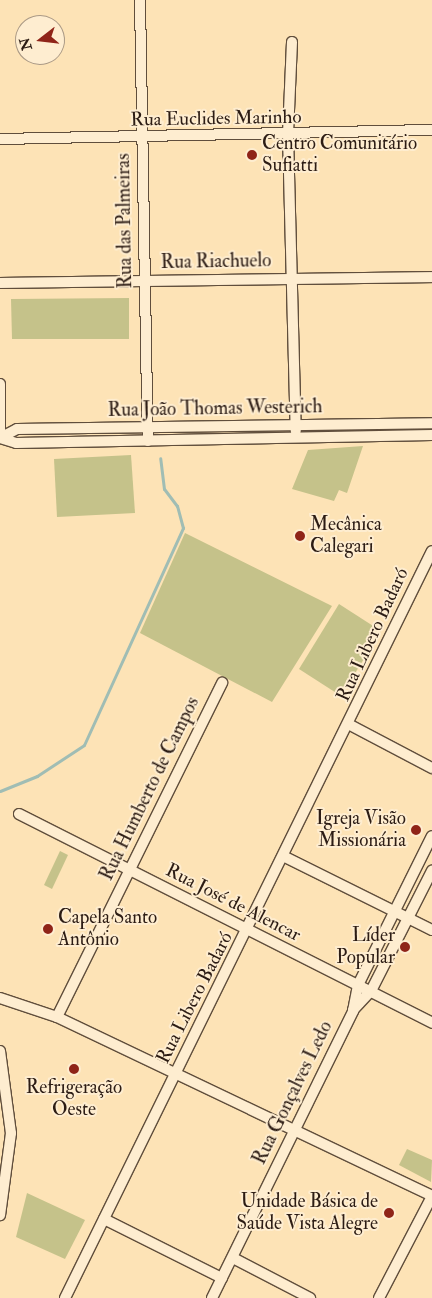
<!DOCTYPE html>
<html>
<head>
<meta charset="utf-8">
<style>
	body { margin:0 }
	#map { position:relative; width:432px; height:1298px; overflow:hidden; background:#fde3b6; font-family:"IM FELL Double Pica",serif }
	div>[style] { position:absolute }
	.green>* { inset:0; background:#c5c28a }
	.stream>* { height:3px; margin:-1.5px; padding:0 1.5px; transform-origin:1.5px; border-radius:1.5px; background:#a0bdb4 }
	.roads { filter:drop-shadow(1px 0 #604e3c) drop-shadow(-1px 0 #604e3c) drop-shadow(0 1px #604e3c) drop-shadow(0 -1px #604e3c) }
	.minor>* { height:10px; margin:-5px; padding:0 5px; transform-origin:5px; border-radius:5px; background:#feedd0 }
	.dots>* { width:14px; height:14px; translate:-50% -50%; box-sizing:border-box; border:2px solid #feedd0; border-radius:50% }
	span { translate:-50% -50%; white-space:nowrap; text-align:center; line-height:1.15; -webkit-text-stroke:4px #feedd0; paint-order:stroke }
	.street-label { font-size:19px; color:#2c1c14 }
	.poi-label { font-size:19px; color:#2c1c14 }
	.left { translate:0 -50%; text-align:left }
	.right { translate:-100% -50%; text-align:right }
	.north { position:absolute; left:15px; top:15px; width:50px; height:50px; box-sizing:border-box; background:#feedd0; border:1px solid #aa9985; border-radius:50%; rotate:254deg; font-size:14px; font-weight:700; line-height:20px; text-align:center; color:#2c1c14 }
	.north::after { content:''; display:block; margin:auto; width:18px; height:22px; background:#8f2418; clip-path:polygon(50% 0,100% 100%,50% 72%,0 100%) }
</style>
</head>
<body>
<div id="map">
	<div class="green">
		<i style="clip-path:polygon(129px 298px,129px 339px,12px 339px,11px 299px)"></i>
		<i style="clip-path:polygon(363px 446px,347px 493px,339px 490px,334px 501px,292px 489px,308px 450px)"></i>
		<i style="clip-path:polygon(131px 455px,135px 513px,57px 517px,54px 459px)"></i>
		<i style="clip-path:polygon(185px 533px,332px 606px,272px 702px,140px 633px)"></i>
		<i style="clip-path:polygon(339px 604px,381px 631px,341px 696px,299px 669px)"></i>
		<i style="clip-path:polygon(60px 851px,68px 855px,52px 889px,44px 885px)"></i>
		<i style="clip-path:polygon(407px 1149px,432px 1160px,431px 1182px,399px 1165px)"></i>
		<i style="clip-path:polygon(27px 1193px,85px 1220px,65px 1259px,16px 1237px)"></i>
	</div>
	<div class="stream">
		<i style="left:0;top:791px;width:40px;rotate:-22deg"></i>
		<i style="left:37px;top:776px;width:56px;rotate:-33.4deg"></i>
		<i style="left:84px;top:745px;width:239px;rotate:-65.5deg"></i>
		<i style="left:183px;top:528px;width:23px;rotate:-105deg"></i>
		<i style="left:177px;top:506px;width:21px;rotate:-127deg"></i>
		<i style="left:164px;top:489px;width:31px;rotate:-97deg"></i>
	</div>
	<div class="roads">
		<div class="minor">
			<i style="left:140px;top:0;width:441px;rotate:89deg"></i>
			<i style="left:292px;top:42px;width:93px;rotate:92.5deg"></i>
			<i style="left:288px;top:135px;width:296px;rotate:88.5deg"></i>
			<i style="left:0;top:139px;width:432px;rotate:-1.2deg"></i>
			<i style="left:0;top:283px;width:432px;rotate:-0.8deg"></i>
			<i style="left:0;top:384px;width:54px;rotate:90deg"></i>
			<i style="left:0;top:438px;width:19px;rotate:-28deg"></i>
			<i style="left:17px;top:429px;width:415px;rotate:-0.8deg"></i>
			<i style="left:0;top:438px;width:17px;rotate:17deg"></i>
			<i style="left:16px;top:443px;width:416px;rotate:-1.1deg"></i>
			<i style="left:350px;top:725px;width:93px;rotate:27.7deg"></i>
			<i style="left:19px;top:814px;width:463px;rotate:26.8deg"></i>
			<i style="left:285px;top:857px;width:164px;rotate:26.4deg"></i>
			<i style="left:0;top:998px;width:60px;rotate:18.4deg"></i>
			<i style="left:57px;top:1017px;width:416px;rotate:25.5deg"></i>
			<i style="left:353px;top:1010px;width:26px;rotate:-47deg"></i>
			<i style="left:371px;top:991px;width:135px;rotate:-63.1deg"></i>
			<i style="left:57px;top:1017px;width:373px;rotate:-63.7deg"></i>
			<i style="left:0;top:1051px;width:83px;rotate:82.4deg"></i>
			<i style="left:11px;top:1133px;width:83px;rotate:97.6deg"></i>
			<i style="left:104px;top:1219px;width:132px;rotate:26.6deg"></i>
			<i style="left:233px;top:1258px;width:87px;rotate:27.5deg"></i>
			<i style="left:65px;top:1298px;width:832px;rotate:-63.84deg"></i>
			<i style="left:212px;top:1298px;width:320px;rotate:-63.8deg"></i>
			<i style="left:353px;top:1011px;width:26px;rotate:-79deg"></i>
			<i style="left:358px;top:985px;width:166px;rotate:-63.6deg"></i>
			<i style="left:379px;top:1298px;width:115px;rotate:-62.5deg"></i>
		</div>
	</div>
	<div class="dots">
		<i style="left:252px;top:155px;background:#8f2418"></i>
		<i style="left:300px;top:536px;background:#8f2418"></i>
		<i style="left:416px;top:830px;background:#8f2418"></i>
		<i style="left:48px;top:929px;background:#8f2418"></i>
		<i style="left:405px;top:947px;background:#8f2418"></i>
		<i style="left:74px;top:1069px;background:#8f2418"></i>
		<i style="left:389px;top:1213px;background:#8f2418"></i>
	</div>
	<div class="street-label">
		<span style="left:216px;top:119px;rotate:-1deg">Rua Euclides Marinho</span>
		<span style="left:125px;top:221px;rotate:-91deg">Rua das Palmeiras</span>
		<span style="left:216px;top:262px;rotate:-1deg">Rua Riachuelo</span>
		<span style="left:215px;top:409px;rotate:-1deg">Rua João Thomas Westerich</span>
		<span style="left:373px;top:635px;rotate:-65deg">Rua Libero Badaró</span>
		<span style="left:150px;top:789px;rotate:-64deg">Rua Humberto de Campos</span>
		<span style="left:233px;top:903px;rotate:27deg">Rua José de Alencar</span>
		<span style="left:195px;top:998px;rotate:-63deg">Rua Libero Badaró</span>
		<span style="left:293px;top:1093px;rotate:-64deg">Rua Gonçalves Ledo</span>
	</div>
	<div class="poi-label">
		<span class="left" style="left:262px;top:155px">Centro Comunitário<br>Sufiatti</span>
		<span class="left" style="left:310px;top:536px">Mecânica<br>Calegari</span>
		<span class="right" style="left:406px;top:830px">Igreja Visão<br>Missionária</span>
		<span class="left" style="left:58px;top:929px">Capela Santo<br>Antônio</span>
		<span class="right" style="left:395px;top:947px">Líder<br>Popular</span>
		<span style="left:74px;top:1099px">Refrigeração<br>Oeste</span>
		<span class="right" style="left:378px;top:1213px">Unidade Básica de<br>Saúde Vista Alegre</span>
	</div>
	<div class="north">N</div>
</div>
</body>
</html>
